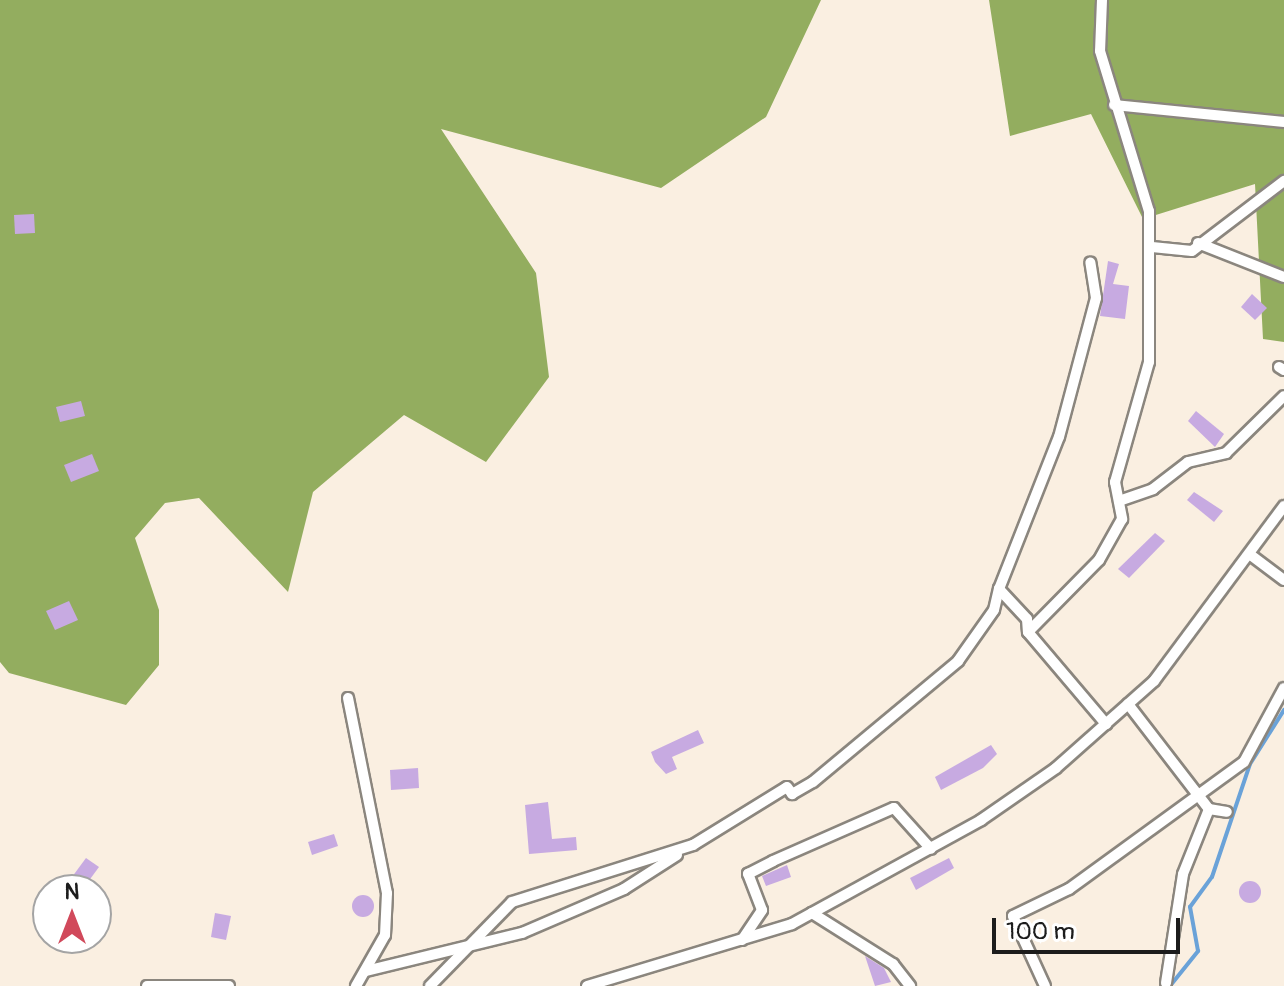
<!DOCTYPE html>
<html>
<head>
<meta charset="utf-8">
<style>
	body { margin:0 }
	#map { position:relative; width:1284px; height:986px; overflow:hidden; background:#faefe1; font-family:Pangolin,sans-serif }
	div>[style] { position:absolute }
	.forest>* { inset:0; background:#93ad5f }
	.stream>* { height:4px; margin:-2px; padding:0 2px; transform-origin:2px; border-radius:2px; background:#6aa2d8 }
	.building>* { inset:0; background:#c7aae1 }
	.round { border-radius:50% }
	.roads { filter:drop-shadow(2px 0 #8b867e) drop-shadow(-2px 0 #8b867e) drop-shadow(0 2px #8b867e) drop-shadow(0 -2px #8b867e) }
	.minor>* { height:10px; margin:-5px; padding:0 5px; transform-origin:5px; border-radius:5px; background:#fff }
	span { translate:-50% -50%; white-space:nowrap; text-align:center; line-height:1.15; -webkit-text-stroke:6px #fff; paint-order:stroke }
	.north { position:absolute; left:32px; top:874px; width:80px; height:80px; box-sizing:border-box; background:#fff; border:2px solid #a4a4a4; border-radius:50%; rotate:0deg; font-size:22px; font-weight:700; line-height:32px; text-align:center; color:#1c1c1c }
	.north::after { content:''; display:block; margin:auto; width:28px; height:36px; background:#d1495b; clip-path:polygon(50% 0,100% 100%,50% 72%,0 100%) }
	.scale { position:absolute; left:992px; top:918px; width:188px; height:36px; box-sizing:border-box; border:4px solid #1c1c1c; border-top:0; padding-left:10px; font-size:24px; line-height:28px; white-space:nowrap; color:#1c1c1c; -webkit-text-stroke:6px #fff; paint-order:stroke }
</style>
</head>
<body>
<div id="map">
	<div class="forest">
		<i style="clip-path:polygon(0 0,821px 0,766px 117px,661px 188px,441px 129px,536px 273px,549px 377px,486px 462px,404px 415px,313px 492px,288px 592px,199px 498px,165px 503px,135px 538px,159px 610px,159px 665px,126px 705px,9px 673px,0 662px)"></i>
		<i style="clip-path:polygon(989px 0,1284px 0,1284px 342px,1263px 339px,1255px 184px,1143px 219px,1091px 114px,1010px 136px)"></i>
	</div>
	<div class="stream">
		<i style="left:1170px;top:986px;width:45px;rotate:-51.3deg"></i>
		<i style="left:1198px;top:951px;width:45px;rotate:-100.3deg"></i>
		<i style="left:1190px;top:907px;width:37px;rotate:-54deg"></i>
		<i style="left:1212px;top:877px;width:119px;rotate:-71.4deg"></i>
		<i style="left:1250px;top:764px;width:64px;rotate:-57.8deg"></i>
	</div>
	<div class="building">
		<i style="clip-path:polygon(34px 214px,35px 233px,15px 234px,14px 215px)"></i>
		<i style="clip-path:polygon(1108px 261px,1119px 264px,1113px 284px,1129px 286px,1125px 319px,1100px 316px)"></i>
		<i style="clip-path:polygon(1252px 294px,1267px 308px,1255px 320px,1241px 307px)"></i>
		<i style="clip-path:polygon(81px 401px,85px 416px,60px 422px,56px 407px)"></i>
		<i style="clip-path:polygon(1196px 411px,1224px 434px,1215px 447px,1188px 421px)"></i>
		<i style="clip-path:polygon(92px 454px,99px 471px,71px 482px,64px 465px)"></i>
		<i style="clip-path:polygon(1194px 492px,1223px 511px,1214px 522px,1187px 500px)"></i>
		<i style="clip-path:polygon(1155px 533px,1165px 541px,1129px 578px,1118px 569px)"></i>
		<i style="clip-path:polygon(69px 601px,78px 620px,55px 630px,46px 611px)"></i>
		<i style="clip-path:polygon(698px 730px,704px 743px,672px 757px,677px 769px,666px 774px,655px 762px,651px 752px)"></i>
		<i style="clip-path:polygon(991px 745px,997px 754px,983px 768px,941px 790px,935px 777px)"></i>
		<i style="clip-path:polygon(418px 768px,419px 788px,391px 790px,390px 770px)"></i>
		<i style="clip-path:polygon(548px 802px,552px 839px,576px 837px,577px 850px,529px 854px,525px 805px)"></i>
		<i style="clip-path:polygon(334px 834px,338px 846px,312px 855px,308px 842px)"></i>
		<i style="clip-path:polygon(86px 858px,99px 867px,85px 886px,72px 877px)"></i>
		<i style="clip-path:polygon(949px 858px,954px 868px,916px 890px,910px 878px)"></i>
		<i style="clip-path:polygon(787px 865px,791px 877px,766px 886px,762px 876px)"></i>
		<i class="round" style="left:1239px;top:881px;width:22px;height:22px"></i>
		<i class="round" style="left:352px;top:895px;width:22px;height:22px"></i>
		<i style="clip-path:polygon(215px 913px,231px 916px,226px 940px,211px 937px)"></i>
		<i style="clip-path:polygon(865px 956px,884px 968px,891px 982px,875px 986px)"></i>
	</div>
	<div class="roads">
		<div class="minor">
			<i style="left:1102px;top:0;width:51px;rotate:92.2deg"></i>
			<i style="left:1100px;top:51px;width:167px;rotate:73deg"></i>
			<i style="left:1149px;top:211px;width:151px;rotate:90deg"></i>
			<i style="left:1149px;top:362px;width:125px;rotate:105.8deg"></i>
			<i style="left:1115px;top:482px;width:38px;rotate:79deg"></i>
			<i style="left:1122px;top:519px;width:47px;rotate:119.3deg"></i>
			<i style="left:1099px;top:560px;width:101px;rotate:134.6deg"></i>
			<i style="left:1028px;top:632px;width:121px;rotate:49.7deg"></i>
			<i style="left:1114px;top:105px;width:171px;rotate:5.7deg"></i>
			<i style="left:1198px;top:243px;width:92px;rotate:21.6deg"></i>
			<i style="left:1152px;top:247px;width:40px;rotate:5.7deg"></i>
			<i style="left:1192px;top:251px;width:116px;rotate:-37.3deg"></i>
			<i style="left:1279px;top:367px;width:6px;rotate:31deg"></i>
			<i style="left:1119px;top:501px;width:36px;rotate:-19deg"></i>
			<i style="left:1153px;top:489px;width:44px;rotate:-37.6deg"></i>
			<i style="left:1188px;top:462px;width:39px;rotate:-13deg"></i>
			<i style="left:1226px;top:453px;width:81px;rotate:-44.5deg"></i>
			<i style="left:1252px;top:556px;width:40px;rotate:37deg"></i>
			<i style="left:999px;top:589px;width:163px;rotate:-68.5deg"></i>
			<i style="left:1059px;top:437px;width:144px;rotate:-75.1deg"></i>
			<i style="left:1096px;top:298px;width:36px;rotate:-99deg"></i>
			<i style="left:348px;top:698px;width:199px;rotate:78.7deg"></i>
			<i style="left:387px;top:893px;width:42px;rotate:92.7deg"></i>
			<i style="left:385px;top:935px;width:59px;rotate:119.6deg"></i>
			<i style="left:1128px;top:704px;width:133px;rotate:52.4deg"></i>
			<i style="left:1209px;top:809px;width:18px;rotate:9deg"></i>
			<i style="left:812px;top:913px;width:96px;rotate:32.2deg"></i>
			<i style="left:893px;top:964px;width:28px;rotate:52deg"></i>
			<i style="left:742px;top:940px;width:36px;rotate:-56deg"></i>
			<i style="left:762px;top:910px;width:39px;rotate:-111deg"></i>
			<i style="left:748px;top:874px;width:28px;rotate:-27deg"></i>
			<i style="left:773px;top:861px;width:132px;rotate:-23.7deg"></i>
			<i style="left:894px;top:808px;width:55px;rotate:47.9deg"></i>
			<i style="left:366px;top:971px;width:161px;rotate:-13.7deg"></i>
			<i style="left:522px;top:933px;width:111px;rotate:-23.3deg"></i>
			<i style="left:624px;top:889px;width:63px;rotate:-32.7deg"></i>
			<i style="left:1166px;top:983px;width:110px;rotate:-81.1deg"></i>
			<i style="left:1183px;top:874px;width:70px;rotate:-68.2deg"></i>
			<i style="left:147px;top:986px;width:82px"></i>
			<i style="left:430px;top:986px;width:117px;rotate:-45.7deg"></i>
			<i style="left:512px;top:902px;width:190px;rotate:-17.5deg"></i>
			<i style="left:693px;top:845px;width:110px;rotate:-31.7deg"></i>
			<i style="left:787px;top:787px;width:9px;rotate:54deg"></i>
			<i style="left:792px;top:794px;width:24px;rotate:-30deg"></i>
			<i style="left:813px;top:782px;width:189px;rotate:-39.8deg"></i>
			<i style="left:958px;top:661px;width:62px;rotate:-54.8deg"></i>
			<i style="left:994px;top:610px;width:22px;rotate:-77deg"></i>
			<i style="left:999px;top:589px;width:41px;rotate:47deg"></i>
			<i style="left:1027px;top:619px;width:13px;rotate:86deg"></i>
			<i style="left:587px;top:986px;width:214px;rotate:-16.8deg"></i>
			<i style="left:792px;top:924px;width:216px;rotate:-28.8deg"></i>
			<i style="left:981px;top:820px;width:91px;rotate:-34.7deg"></i>
			<i style="left:1056px;top:768px;width:131px;rotate:-41.6deg"></i>
			<i style="left:1154px;top:681px;width:218px;rotate:-53.4deg"></i>
			<i style="left:1045px;top:986px;width:77px;rotate:-114.6deg"></i>
			<i style="left:1013px;top:916px;width:62px;rotate:-25.7deg"></i>
			<i style="left:1069px;top:889px;width:216px;rotate:-36deg"></i>
			<i style="left:1244px;top:762px;width:84px;rotate:-61.6deg"></i>
		</div>
	</div>
	<div class="north">N</div>
	<div class="scale">100 m</div>
</div>
</body>
</html>
